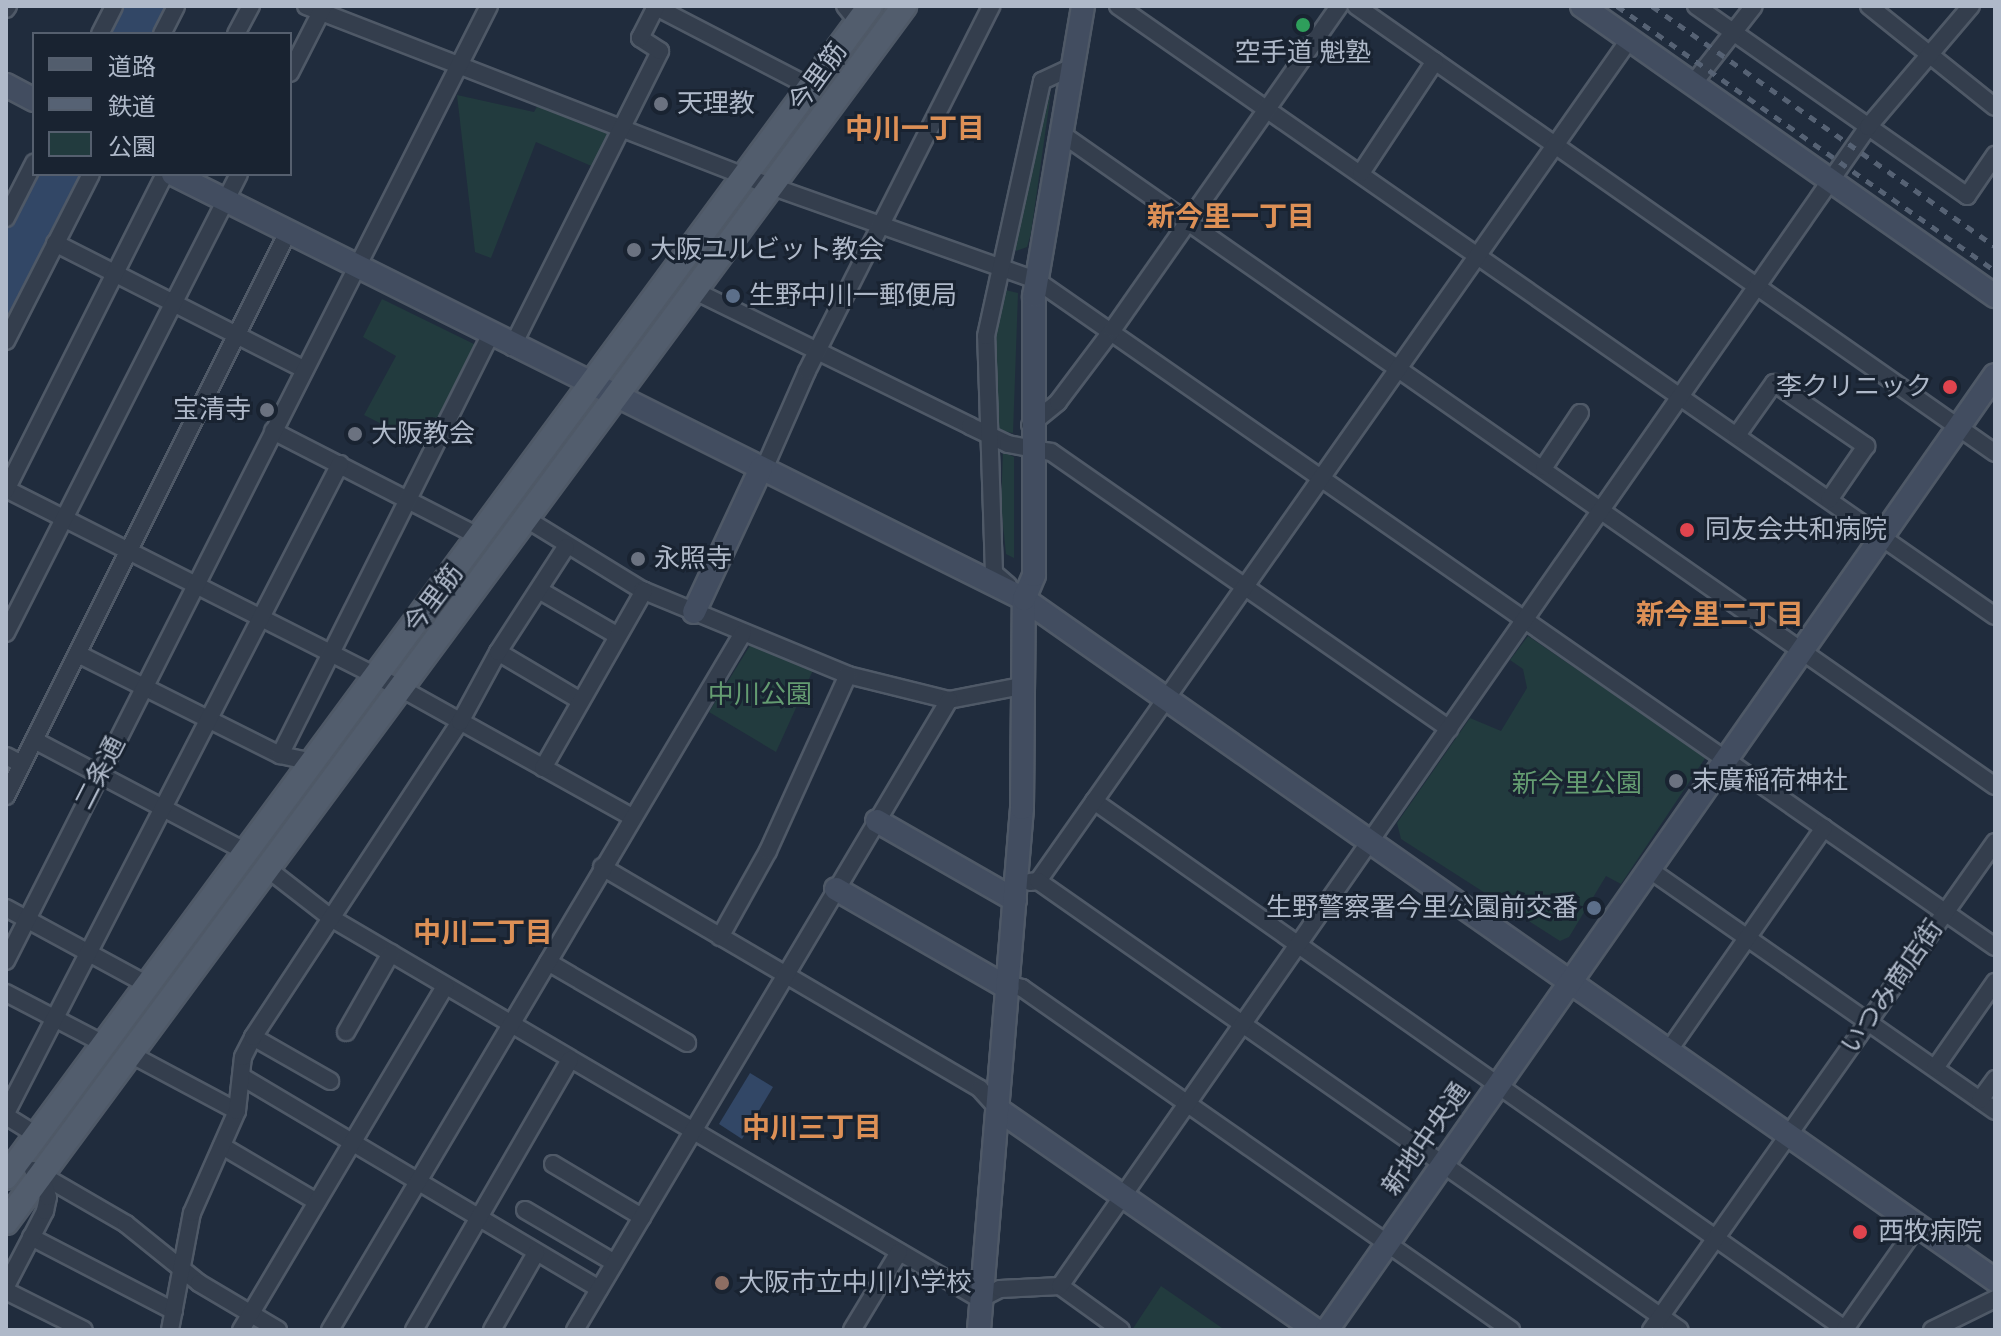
<!DOCTYPE html>
<html>
<head>
<meta charset="utf-8">
<style>
	body { margin:0 }
	#map { position:relative; width:2001px; height:1336px; overflow:hidden; background:#202c3d; font-family:Roboto,"Noto Sans JP",sans-serif }
	div>[style] { position:absolute }
	.green>* { inset:0; background:#223b3e }
	.water>* { inset:0; background:#324766 }
	.roads { filter:drop-shadow(2px 0 #4f5967) drop-shadow(-2px 0 #4f5967) drop-shadow(0 2px #4f5967) drop-shadow(0 -2px #4f5967) }
	.street>* { height:16px; margin:-8px; padding:0 8px; transform-origin:8px; border-radius:8px; background:#343e4d }
	.secondary>* { height:22px; margin:-11px; padding:0 11px; transform-origin:11px; border-radius:11px; background:#424d60 }
	.primary>* { height:24px; margin:-12px; padding:0 12px; transform-origin:12px; border-radius:12px; background:#525d6d }
	.rail>* { height:5px; margin-top:-2.5px; transform-origin:0; background:repeating-linear-gradient(90deg,#566274 0 8px,transparent 0 16px) }
	.dots>* { width:22px; height:22px; translate:-50% -50%; box-sizing:border-box; border:4px solid #192331; border-radius:50% }
	span { translate:-50% -50%; white-space:nowrap; text-align:center; line-height:1.15; -webkit-text-stroke:6px #192331; paint-order:stroke }
	.poi-label { font-size:26px; color:#afb9c9 }
	.left { translate:0 -50%; text-align:left }
	.right { translate:-100% -50%; text-align:right }
	.street-label { font-size:26px; color:#afb9c9 }
	.park-label { font-size:26px; color:#649c71 }
	.neighbourhood-label { font-size:28px; color:#dd9056; font-weight:700 }
	.frame { position:absolute; inset:0; border:8px solid #afb9c9; pointer-events:none }
	.legend { position:absolute; left:32px; top:32px; width:260px; height:144px; box-sizing:border-box; background:#192331; border:2px solid #555f6e; margin:0; padding:10px 14px; list-style:none; font-size:24px; color:#afb9c9 }
	.legend li { display:flex; align-items:center; gap:16px; height:40px }
	.legend b { width:40px; border:2px solid #555f6e }
</style>
</head>
<body>
<div id="map">
	<div class="green">
		<i style="clip-path:polygon(1051px 92px,1031px 233px,1027px 247px,1016px 251px,1011px 247px,1013px 229px)"></i>
		<i style="clip-path:polygon(457px 95px,534px 112px,539px 103px,614px 132px,596px 168px,536px 142px,491px 258px,475px 252px)"></i>
		<i style="clip-path:polygon(1001px 289px,1018px 293px,1013px 433px,999px 430px,995px 333px)"></i>
		<i style="clip-path:polygon(382px 299px,478px 346px,427px 447px,364px 415px,396px 356px,363px 337px)"></i>
		<i style="clip-path:polygon(1003px 451px,1014px 457px,1014px 558px,1006px 554px,1001px 505px)"></i>
		<i style="clip-path:polygon(1528px 636px,1706px 757px,1621px 884px,1606px 876px,1569px 937px,1560px 941px,1401px 839px,1397px 823px,1470px 718px,1501px 731px,1527px 688px,1523px 669px,1510px 660px)"></i>
		<i style="clip-path:polygon(751px 644px,814px 668px,776px 752px,709px 712px)"></i>
		<i style="clip-path:polygon(1161px 1286px,1225px 1330px,1132px 1330px)"></i>
	</div>
	<div class="water">
		<i style="clip-path:polygon(120px 6px,170px 6px,156px 34px,106px 34px)"></i>
		<i style="clip-path:polygon(35px 174px,85px 174px,6px 329px,6px 231px)"></i>
		<i style="clip-path:polygon(750px 1073px,773px 1087px,742px 1139px,719px 1124px)"></i>
	</div>
	<div class="roads">
		<div class="street">
			<i style="left:306px;top:6px;width:501px;rotate:21.19deg"></i>
			<i style="left:773px;top:187px;width:279px;rotate:19.5deg"></i>
			<i style="left:1036px;top:280px;width:1168px;rotate:34.82deg"></i>
			<i style="left:654px;top:6px;width:178px;rotate:27.4deg"></i>
			<i style="left:845px;top:6px;width:21px;rotate:51deg"></i>
			<i style="left:1118px;top:6px;width:1068px;rotate:34.82deg"></i>
			<i style="left:1356px;top:6px;width:780px;rotate:34.97deg"></i>
			<i style="left:1696px;top:6px;width:331px;rotate:35deg"></i>
			<i style="left:1967px;top:196px;width:50px;rotate:-55.7deg"></i>
			<i style="left:1869px;top:6px;width:161px;rotate:38.7deg"></i>
			<i style="left:6px;top:9px;width:4px;rotate:-56deg"></i>
			<i style="left:100px;top:34px;width:31px;rotate:-63deg"></i>
			<i style="left:162px;top:34px;width:31px;rotate:-63deg"></i>
			<i style="left:236px;top:34px;width:32px;rotate:-62deg"></i>
			<i style="left:290px;top:73px;width:75px;rotate:-63.1deg"></i>
			<i style="left:1692px;top:85px;width:100px;rotate:-51.9deg"></i>
			<i style="left:1062px;top:134px;width:1138px;rotate:34.95deg"></i>
			<i style="left:1361px;top:173px;width:134px;rotate:-56.5deg"></i>
			<i style="left:6px;top:218px;width:62px;rotate:-63deg"></i>
			<i style="left:55px;top:243px;width:280px;rotate:26.9deg"></i>
			<i style="left:695px;top:291px;width:306px;rotate:26.1deg"></i>
			<i style="left:970px;top:426px;width:42px;rotate:25.3deg"></i>
			<i style="left:1008px;top:444px;width:44px;rotate:10.5deg"></i>
			<i style="left:1051px;top:452px;width:485px;rotate:34.8deg"></i>
			<i style="left:6px;top:341px;width:187px;rotate:-63deg"></i>
			<i style="left:512px;top:347px;width:331px;rotate:-63.4deg"></i>
			<i style="left:660px;top:51px;width:24px;rotate:-147deg"></i>
			<i style="left:640px;top:38px;width:36px;rotate:-63deg"></i>
			<i style="left:1030px;top:425px;width:36px;rotate:-39deg"></i>
			<i style="left:1058px;top:402px;width:91px;rotate:-53deg"></i>
			<i style="left:1113px;top:329px;width:394px;rotate:-55deg"></i>
			<i style="left:273px;top:431px;width:233px;rotate:27.1deg"></i>
			<i style="left:1737px;top:435px;width:64px;rotate:-54.6deg"></i>
			<i style="left:1774px;top:383px;width:112px;rotate:34.4deg"></i>
			<i style="left:1866px;top:446px;width:65px;rotate:124.4deg"></i>
			<i style="left:1544px;top:467px;width:65px;rotate:-56.3deg"></i>
			<i style="left:764px;top:469px;width:107px;rotate:-66.3deg"></i>
			<i style="left:807px;top:371px;width:409px;rotate:-63.2deg"></i>
			<i style="left:6px;top:489px;width:444px;rotate:26.8deg"></i>
			<i style="left:402px;top:689px;width:263px;rotate:29.1deg"></i>
			<i style="left:6px;top:490px;width:354px;rotate:-63.3deg"></i>
			<i style="left:528px;top:520px;width:134px;rotate:31.6deg"></i>
			<i style="left:642px;top:590px;width:223px;rotate:22.4deg"></i>
			<i style="left:848px;top:675px;width:104px;rotate:13.9deg"></i>
			<i style="left:949px;top:700px;width:73px;rotate:-11deg"></i>
			<i style="left:1008px;top:585px;width:18px;rotate:-139deg"></i>
			<i style="left:994px;top:573px;width:237px;rotate:-91.9deg"></i>
			<i style="left:986px;top:336px;width:261px;rotate:-77.6deg"></i>
			<i style="left:1042px;top:81px;width:35px;rotate:-25deg"></i>
			<i style="left:539px;top:590px;width:91px;rotate:30.2deg"></i>
			<i style="left:6px;top:633px;width:515px;rotate:-63.09deg"></i>
			<i style="left:498px;top:652px;width:96px;rotate:30.6deg"></i>
			<i style="left:78px;top:654px;width:226px;rotate:26.6deg"></i>
			<i style="left:280px;top:755px;width:34px;rotate:12deg"></i>
			<i style="left:34px;top:740px;width:240px;rotate:27.8deg"></i>
			<i style="left:280px;top:755px;width:469px;rotate:-63.4deg"></i>
			<i style="left:6px;top:756px;width:18px;rotate:27deg"></i>
			<i style="left:543px;top:768px;width:204px;rotate:-60.3deg"></i>
			<i style="left:6px;top:796px;width:631px;rotate:-63.43deg"></i>
			<i style="left:1094px;top:801px;width:919px;rotate:35.12deg"></i>
			<i style="left:602px;top:867px;width:438px;rotate:30.4deg"></i>
			<i style="left:980px;top:1089px;width:28px;rotate:48deg"></i>
			<i style="left:268px;top:869px;width:80px;rotate:37.9deg"></i>
			<i style="left:331px;top:918px;width:753px;rotate:30.42deg"></i>
			<i style="left:980px;top:1299px;width:22px;rotate:-27deg"></i>
			<i style="left:1000px;top:1289px;width:60px;rotate:-2.9deg"></i>
			<i style="left:1060px;top:1286px;width:75px;rotate:35.8deg"></i>
			<i style="left:1650px;top:870px;width:421px;rotate:34.9deg"></i>
			<i style="left:1038px;top:881px;width:1028px;rotate:-54.9deg"></i>
			<i style="left:1030px;top:882px;width:8px;rotate:-7deg"></i>
			<i style="left:1038px;top:881px;width:783px;rotate:34.97deg"></i>
			<i style="left:6px;top:908px;width:162px;rotate:28.5deg"></i>
			<i style="left:720px;top:937px;width:98px;rotate:-60.8deg"></i>
			<i style="left:768px;top:851px;width:193px;rotate:-65.6deg"></i>
			<i style="left:6px;top:961px;width:1070px;rotate:-63.17deg"></i>
			<i style="left:548px;top:962px;width:161px;rotate:30.2deg"></i>
			<i style="left:1008px;top:984px;width:15px;rotate:16deg"></i>
			<i style="left:1022px;top:988px;width:597px;rotate:34.97deg"></i>
			<i style="left:6px;top:993px;width:110px;rotate:27.5deg"></i>
			<i style="left:346px;top:1032px;width:91px;rotate:-60.3deg"></i>
			<i style="left:253px;top:1037px;width:89px;rotate:29.7deg"></i>
			<i style="left:1669px;top:1050px;width:271px;rotate:-55.1deg"></i>
			<i style="left:132px;top:1055px;width:119px;rotate:28.1deg"></i>
			<i style="left:1935px;top:1068px;width:105px;rotate:-55.1deg"></i>
			<i style="left:244px;top:1078px;width:413px;rotate:30.7deg"></i>
			<i style="left:1980px;top:1100px;width:26px;rotate:-54deg"></i>
			<i style="left:6px;top:1113px;width:730px;rotate:-62.77deg"></i>
			<i style="left:6px;top:1116px;width:36px;rotate:32deg"></i>
			<i style="left:222px;top:1146px;width:110px;rotate:30.5deg"></i>
			<i style="left:553px;top:1164px;width:104px;rotate:30.8deg"></i>
			<i style="left:33px;top:1170px;width:108px;rotate:30.1deg"></i>
			<i style="left:126px;top:1224px;width:94px;rotate:38.9deg"></i>
			<i style="left:199px;top:1283px;width:92px;rotate:30.7deg"></i>
			<i style="left:525px;top:1210px;width:104px;rotate:30.5deg"></i>
			<i style="left:31px;top:1237px;width:161px;rotate:27.4deg"></i>
			<i style="left:6px;top:1286px;width:85px;rotate:-62.5deg"></i>
			<i style="left:45px;top:1211px;width:14px;rotate:-78deg"></i>
			<i style="left:48px;top:1197px;width:23px;rotate:-108deg"></i>
			<i style="left:1060px;top:1286px;width:1413px;rotate:-55.12deg"></i>
			<i style="left:1868px;top:127px;width:159px;rotate:-49.6deg"></i>
			<i style="left:6px;top:1291px;width:87px;rotate:26.6deg"></i>
			<i style="left:1845px;top:1329px;width:127px;rotate:-54.9deg"></i>
			<i style="left:170px;top:1330px;width:119px;rotate:-79.4deg"></i>
			<i style="left:192px;top:1213px;width:111px;rotate:-66.2deg"></i>
			<i style="left:237px;top:1111px;width:54px;rotate:-83.7deg"></i>
			<i style="left:243px;top:1057px;width:22px;rotate:-63deg"></i>
			<i style="left:253px;top:1037px;width:377px;rotate:-56.7deg"></i>
			<i style="left:460px;top:722px;width:80px;rotate:-61.5deg"></i>
			<i style="left:498px;top:652px;width:125px;rotate:-57.1deg"></i>
			<i style="left:241px;top:1330px;width:400px;rotate:-59.3deg"></i>
			<i style="left:330px;top:1330px;width:810px;rotate:-59.35deg"></i>
			<i style="left:414px;top:1330px;width:312px;rotate:-60deg"></i>
			<i style="left:492px;top:1330px;width:89px;rotate:-60.3deg"></i>
			<i style="left:575px;top:1330px;width:733px;rotate:-59.3deg"></i>
			<i style="left:852px;top:1330px;width:91px;rotate:-58.9deg"></i>
			<i style="left:1651px;top:1330px;width:597px;rotate:-54.82deg"></i>
			<i style="left:1932px;top:1330px;width:70px;rotate:-26.2deg"></i>
		</div>
		<div class="secondary">
			<i style="left:1582px;top:6px;width:505px;rotate:35.08deg"></i>
			<i style="left:6px;top:85px;width:32px;rotate:28deg"></i>
			<i style="left:173px;top:174px;width:951px;rotate:26.54deg"></i>
			<i style="left:1024px;top:599px;width:1186px;rotate:35.04deg"></i>
			<i style="left:694px;top:612px;width:159px;rotate:-65deg"></i>
			<i style="left:877px;top:821px;width:159px;rotate:29.8deg"></i>
			<i style="left:836px;top:889px;width:198px;rotate:29.9deg"></i>
			<i style="left:999px;top:1110px;width:385px;rotate:34.8deg"></i>
			<i style="left:979px;top:1330px;width:524px;rotate:-85.29deg"></i>
			<i style="left:1022px;top:808px;width:209px;rotate:-89.5deg"></i>
			<i style="left:1024px;top:599px;width:26px;rotate:-67deg"></i>
			<i style="left:1034px;top:575px;width:279px;rotate:-90deg"></i>
			<i style="left:1034px;top:296px;width:294px;rotate:-80.4deg"></i>
			<i style="left:1327px;top:1330px;width:1165px;rotate:-55.03deg"></i>
		</div>
		<div class="primary">
			<i style="left:6px;top:1177px;width:1455px;rotate:-53.58deg"></i>
			<i style="left:6px;top:1222px;width:1512px;rotate:-53.55deg"></i>
		</div>
	</div>
	<div class="rail">
		<i style="left:1617px;top:6px;width:462px;rotate:35deg"></i>
		<i style="left:1652px;top:6px;width:419px;rotate:35deg"></i>
	</div>
	<div class="dots">
		<i style="left:1303px;top:25px;background:#2e9e5b"></i>
		<i style="left:661px;top:104px;background:#6b7280"></i>
		<i style="left:634px;top:250px;background:#6b7280"></i>
		<i style="left:733px;top:296px;background:#5c6f8a"></i>
		<i style="left:1950px;top:387px;background:#e0444e"></i>
		<i style="left:267px;top:410px;background:#6b7280"></i>
		<i style="left:355px;top:434px;background:#6b7280"></i>
		<i style="left:1687px;top:530px;background:#e0444e"></i>
		<i style="left:638px;top:559px;background:#6b7280"></i>
		<i style="left:1676px;top:781px;background:#6b7280"></i>
		<i style="left:1594px;top:908px;background:#5c6f8a"></i>
		<i style="left:1860px;top:1232px;background:#e0444e"></i>
		<i style="left:722px;top:1283px;background:#8d6e63"></i>
	</div>
	<div class="poi-label">
		<span style="left:1303px;top:53px">空手道 魁塾</span>
		<span class="left" style="left:677px;top:104px">天理教</span>
		<span class="left" style="left:650px;top:250px">大阪ユルビット教会</span>
		<span class="left" style="left:749px;top:296px">生野中川一郵便局</span>
		<span class="right" style="left:1932px;top:387px">李クリニック</span>
		<span class="right" style="left:251px;top:410px">宝清寺</span>
		<span class="left" style="left:371px;top:434px">大阪教会</span>
		<span class="left" style="left:1705px;top:530px">同友会共和病院</span>
		<span class="left" style="left:654px;top:559px">永照寺</span>
		<span class="left" style="left:1692px;top:781px">末廣稲荷神社</span>
		<span class="right" style="left:1578px;top:908px">生野警察署今里公園前交番</span>
		<span class="left" style="left:1878px;top:1232px">西牧病院</span>
		<span class="left" style="left:738px;top:1283px">大阪市立中川小学校</span>
	</div>
	<div class="street-label">
		<span style="left:818px;top:77px;rotate:-54deg">今里筋</span>
		<span style="left:434px;top:599px;rotate:-53deg">今里筋</span>
		<span style="left:100px;top:773px;rotate:-63deg">二条通</span>
		<span style="left:1892px;top:987px;rotate:-55deg">いつみ商店街</span>
		<span style="left:1426px;top:1139px;rotate:-55deg">新地中央通</span>
	</div>
	<div class="park-label">
		<span style="left:760px;top:695px">中川公園</span>
		<span style="left:1577px;top:784px">新今里公園</span>
	</div>
	<div class="neighbourhood-label">
		<span style="left:915px;top:129px">中川一丁目</span>
		<span style="left:1231px;top:217px">新今里一丁目</span>
		<span style="left:1720px;top:615px">新今里二丁目</span>
		<span style="left:483px;top:933px">中川二丁目</span>
		<span style="left:812px;top:1128px">中川三丁目</span>
	</div>
	<div class="frame"></div>
	<ul class="legend">
	<li><b style="height:10px;background:#525d6d"></b>道路</li>
	<li><b style="height:10px;background:#566274"></b>鉄道</li>
	<li><b style="height:22px;background:#223b3e"></b>公園</li>
	</ul>
</div>
</body>
</html>
